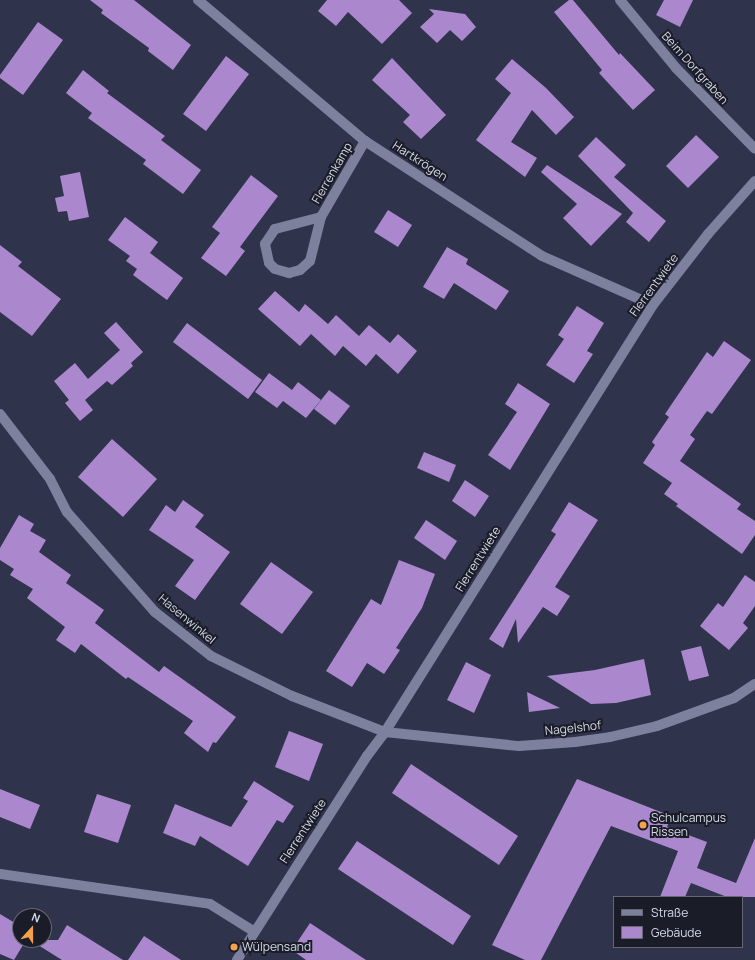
<!DOCTYPE html>
<html>
<head>
<meta charset="utf-8">
<style>
	body { margin:0 }
	#map { position:relative; width:755px; height:960px; overflow:hidden; background:#30334c; font-family:Manrope,sans-serif }
	div>[style] { position:absolute }
	.building>* { inset:0; background:#ab88ce }
	.minor>* { height:10px; margin:-5px; padding:0 5px; transform-origin:5px; border-radius:5px; background:#7d819e }
	.dots>* { width:11px; height:11px; translate:-50% -50%; box-sizing:border-box; border:2px solid #1a1c27; border-radius:50% }
	span { translate:-50% -50%; white-space:nowrap; text-align:center; line-height:1.15; -webkit-text-stroke:4px #1a1c27; paint-order:stroke }
	.street-label { font-size:12px; color:#d5d8e8 }
	.poi-label { font-size:12px; color:#d5d8e8 }
	.left { translate:0 -50%; text-align:left }
	.legend { position:absolute; left:613px; top:896px; width:130px; height:52px; box-sizing:border-box; background:#1a1c27; border:1px solid #656774; margin:0; padding:5px 7px; list-style:none; font-size:12px; color:#d5d8e8 }
	.legend li { display:flex; align-items:center; gap:8px; height:20px }
	.legend b { width:20px; border:1px solid #656774 }
	.north { position:absolute; left:12px; top:908px; width:40px; height:40px; box-sizing:border-box; background:#1a1c27; border:1px solid #656774; border-radius:50%; rotate:21deg; font-size:11px; font-weight:700; line-height:16px; text-align:center; color:#d5d8e8 }
	.north::after { content:''; display:block; margin:auto; width:14px; height:18px; background:#f7a14a; clip-path:polygon(50% 0,100% 100%,50% 72%,0 100%) }
</style>
</head>
<body>
<div id="map">
	<div class="building">
		<i style="clip-path:polygon(90px 0,134px 0,191px 45px,173px 70px,148px 51px,149px 48px,101px 13px,103px 10px)"></i>
		<i style="clip-path:polygon(327px 0,399px 0,412px 13px,382px 44px,348px 12px,336px 26px,318px 11px)"></i>
		<i style="clip-path:polygon(569px 0,573px 0,619px 55px,620px 53px,655px 90px,633px 110px,599px 73px,602px 70px,554px 12px)"></i>
		<i style="clip-path:polygon(664px 0,693px 0,680px 27px,656px 15px)"></i>
		<i style="clip-path:polygon(429px 9px,465px 14px,476px 27px,462px 41px,450px 30px,437px 43px,420px 27px,434px 14px)"></i>
		<i style="clip-path:polygon(38px 22px,63px 40px,23px 95px,0 78px,0 75px)"></i>
		<i style="clip-path:polygon(226px 56px,249px 74px,206px 131px,183px 114px)"></i>
		<i style="clip-path:polygon(392px 58px,446px 115px,421px 139px,403px 122px,410px 115px,372px 80px)"></i>
		<i style="clip-path:polygon(512px 59px,546px 88px,574px 117px,556px 135px,532px 110px,511px 142px,537px 158px,525px 177px,476px 140px,511px 93px,495px 79px)"></i>
		<i style="clip-path:polygon(83px 70px,109px 91px,107px 93px,165px 136px,161px 140px,201px 170px,183px 194px,143px 164px,146px 160px,88px 118px,92px 113px,66px 93px)"></i>
		<i style="clip-path:polygon(696px 135px,719px 157px,688px 188px,666px 166px)"></i>
		<i style="clip-path:polygon(596px 137px,626px 165px,614px 177px,666px 221px,649px 242px,626px 222px,633px 213px,578px 156px)"></i>
		<i style="clip-path:polygon(547px 165px,622px 214px,591px 246px,563px 218px,577px 204px,541px 172px)"></i>
		<i style="clip-path:polygon(80px 172px,89px 217px,69px 221px,67px 211px,58px 212px,55px 198px,64px 196px,60px 176px)"></i>
		<i style="clip-path:polygon(251px 175px,278px 196px,240px 247px,245px 251px,226px 276px,201px 258px,220px 233px,212px 227px)"></i>
		<i style="clip-path:polygon(388px 210px,412px 225px,398px 247px,374px 232px)"></i>
		<i style="clip-path:polygon(125px 217px,158px 242px,150px 253px,183px 278px,167px 300px,133px 275px,137px 269px,126px 261px,130px 256px,108px 240px)"></i>
		<i style="clip-path:polygon(0 245px,22px 262px,18px 266px,61px 299px,32px 336px,0 312px)"></i>
		<i style="clip-path:polygon(447px 247px,468px 259px,466px 264px,509px 291px,496px 310px,454px 283px,444px 299px,423px 287px)"></i>
		<i style="clip-path:polygon(275px 291px,299px 312px,305px 304px,328px 324px,336px 315px,359px 336px,369px 325px,390px 343px,398px 334px,417px 351px,398px 374px,376px 354px,366px 366px,343px 346px,335px 356px,311px 334px,300px 346px,258px 309px)"></i>
		<i style="clip-path:polygon(577px 306px,604px 323px,587px 351px,593px 354px,574px 383px,546px 365px,564px 339px,558px 335px)"></i>
		<i style="clip-path:polygon(116px 322px,143px 352px,131px 363px,133px 366px,112px 385px,107px 381px,85px 400px,93px 410px,80px 421px,65px 403px,69px 400px,54px 381px,75px 363px,88px 379px,120px 350px,104px 333px)"></i>
		<i style="clip-path:polygon(187px 323px,262px 380px,248px 399px,173px 342px)"></i>
		<i style="clip-path:polygon(724px 341px,751px 360px,712px 414px,707px 411px,690px 435px,695px 439px,680px 461px,741px 504px,737px 509px,755px 521px,755px 535px,742px 554px,676px 506px,678px 504px,664px 494px,672px 483px,643px 463px,655px 445px,652px 442px,669px 417px,665px 414px,707px 352px,713px 357px)"></i>
		<i style="clip-path:polygon(269px 373px,292px 390px,298px 382px,321px 400px,306px 418px,283px 401px,277px 408px,255px 392px)"></i>
		<i style="clip-path:polygon(518px 383px,550px 404px,510px 470px,488px 455px,517px 412px,505px 404px)"></i>
		<i style="clip-path:polygon(329px 390px,350px 406px,335px 425px,314px 409px)"></i>
		<i style="clip-path:polygon(112px 439px,157px 479px,123px 517px,78px 477px)"></i>
		<i style="clip-path:polygon(424px 452px,456px 465px,449px 482px,417px 468px)"></i>
		<i style="clip-path:polygon(465px 480px,489px 496px,475px 517px,452px 501px)"></i>
		<i style="clip-path:polygon(183px 500px,204px 515px,195px 527px,230px 552px,195px 600px,175px 586px,194px 560px,149px 530px,166px 505px,175px 512px)"></i>
		<i style="clip-path:polygon(569px 502px,598px 520px,555px 587px,570px 596px,557px 616px,543px 607px,518px 643px,516px 619px,503px 648px,489px 639px,556px 534px,551px 531px)"></i>
		<i style="clip-path:polygon(19px 515px,34px 524px,30px 531px,46px 540px,39px 552px,71px 575px,66px 583px,104px 610px,95px 623px,159px 672px,164px 666px,236px 717px,216px 743px,213px 742px,208px 752px,184px 733px,193px 721px,128px 677px,126px 679px,81px 644px,75px 653px,56px 640px,65px 627px,27px 598px,33px 589px,10px 575px,14px 569px,0 560px,0 548px)"></i>
		<i style="clip-path:polygon(426px 520px,457px 541px,445px 560px,414px 538px)"></i>
		<i style="clip-path:polygon(399px 560px,435px 574px,422px 608px,396px 648px,400px 650px,384px 674px,367px 663px,352px 687px,326px 671px,371px 599px,381px 605px)"></i>
		<i style="clip-path:polygon(271px 562px,313px 592px,282px 634px,240px 604px)"></i>
		<i style="clip-path:polygon(745px 575px,755px 582px,755px 606px,743px 623px,748px 628px,729px 650px,700px 626px,718px 603px,723px 607px)"></i>
		<i style="clip-path:polygon(701px 646px,709px 676px,689px 681px,681px 651px)"></i>
		<i style="clip-path:polygon(644px 659px,651px 695px,616px 703px,591px 704px,547px 676px,595px 670px)"></i>
		<i style="clip-path:polygon(466px 662px,491px 675px,474px 713px,447px 700px)"></i>
		<i style="clip-path:polygon(527px 692px,560px 708px,529px 712px)"></i>
		<i style="clip-path:polygon(289px 731px,323px 744px,309px 781px,275px 767px)"></i>
		<i style="clip-path:polygon(411px 764px,518px 836px,499px 865px,392px 793px)"></i>
		<i style="clip-path:polygon(577px 779px,671px 816px,667px 827px,707px 842px,697px 868px,736px 883px,755px 838px,755px 897px,727px 897px,691px 883px,685px 897px,660px 897px,678px 851px,611px 826px,541px 960px,525px 960px,492px 945px)"></i>
		<i style="clip-path:polygon(254px 781px,294px 806px,283px 823px,277px 820px,248px 866px,200px 836px,195px 846px,163px 833px,175px 804px,231px 827px,248px 801px,243px 798px)"></i>
		<i style="clip-path:polygon(0 789px,40px 805px,30px 829px,0 817px)"></i>
		<i style="clip-path:polygon(97px 794px,131px 805px,118px 843px,84px 832px)"></i>
		<i style="clip-path:polygon(357px 841px,471px 916px,453px 945px,338px 869px)"></i>
		<i style="clip-path:polygon(0 914px,20px 926px,20px 940px,26px 940px,14px 960px,0 954px)"></i>
		<i style="clip-path:polygon(310px 923px,366px 960px,306px 960px,292px 950px)"></i>
		<i style="clip-path:polygon(67px 925px,123px 960px,62px 960px,30px 940px,58px 940px)"></i>
		<i style="clip-path:polygon(144px 936px,181px 960px,128px 960px)"></i>
	</div>
	<div class="minor">
		<i style="left:198px;top:0;width:219px;rotate:40.2deg"></i>
		<i style="left:365px;top:141px;width:211px;rotate:33deg"></i>
		<i style="left:542px;top:256px;width:121px;rotate:23.8deg"></i>
		<i style="left:620px;top:0;width:88px;rotate:50.5deg"></i>
		<i style="left:676px;top:68px;width:113px;rotate:45.7deg"></i>
		<i style="left:321px;top:217px;width:48px;rotate:165.4deg"></i>
		<i style="left:275px;top:229px;width:18px;rotate:124deg"></i>
		<i style="left:265px;top:244px;width:19px;rotate:78deg"></i>
		<i style="left:269px;top:263px;width:8px;rotate:45deg"></i>
		<i style="left:275px;top:269px;width:15px;rotate:16deg"></i>
		<i style="left:289px;top:273px;width:11px;rotate:-15deg"></i>
		<i style="left:300px;top:270px;width:13px;rotate:-42deg"></i>
		<i style="left:310px;top:261px;width:45px;rotate:-76deg"></i>
		<i style="left:321px;top:217px;width:88px;rotate:-59.9deg"></i>
		<i style="left:0;top:414px;width:82px;rotate:52.4deg"></i>
		<i style="left:50px;top:479px;width:37px;rotate:63deg"></i>
		<i style="left:67px;top:512px;width:133px;rotate:48.7deg"></i>
		<i style="left:155px;top:612px;width:71px;rotate:38.2deg"></i>
		<i style="left:211px;top:656px;width:90px;rotate:26.3deg"></i>
		<i style="left:292px;top:696px;width:100px;rotate:21.2deg"></i>
		<i style="left:385px;top:732px;width:135px;rotate:6deg"></i>
		<i style="left:519px;top:746px;width:56px;rotate:-4.1deg"></i>
		<i style="left:575px;top:742px;width:35px;rotate:-8deg"></i>
		<i style="left:610px;top:737px;width:48px;rotate:-13.2deg"></i>
		<i style="left:657px;top:726px;width:82px;rotate:-20deg"></i>
		<i style="left:734px;top:698px;width:25px;rotate:-34deg"></i>
		<i style="left:0;top:874px;width:212px;rotate:8.1deg"></i>
		<i style="left:210px;top:904px;width:51px;rotate:32.1deg"></i>
		<i style="left:237px;top:960px;width:242px;rotate:-57.5deg"></i>
		<i style="left:367px;top:756px;width:30px;rotate:-53deg"></i>
		<i style="left:385px;top:732px;width:504px;rotate:-57.89deg"></i>
		<i style="left:653px;top:305px;width:90px;rotate:-52.2deg"></i>
		<i style="left:708px;top:234px;width:71px;rotate:-48.4deg"></i>
	</div>
	<div class="dots">
		<i style="left:643px;top:825px;background:#f7a14a"></i>
		<i style="left:234px;top:947px;background:#f7a14a"></i>
	</div>
	<div class="street-label">
		<span style="left:695px;top:68px;rotate:48deg">Beim Dorfgraben</span>
		<span style="left:420px;top:161px;rotate:33deg">Hartkrögen</span>
		<span style="left:332px;top:173px;rotate:-60deg">Flerrenkamp</span>
		<span style="left:654px;top:285px;rotate:-54deg">Flerrentwiete</span>
		<span style="left:478px;top:559px;rotate:-58deg">Flerrentwiete</span>
		<span style="left:187px;top:619px;rotate:40deg">Hasenwinkel</span>
		<span style="left:573px;top:728px;rotate:-6deg">Nagelshof</span>
		<span style="left:303px;top:831px;rotate:-57deg">Flerrentwiete</span>
	</div>
	<div class="poi-label">
		<span class="left" style="left:651px;top:825px">Schulcampus<br>Rissen</span>
		<span class="left" style="left:242px;top:947px">Wülpensand</span>
	</div>
	<ul class="legend">
	<li><b style="height:5px;background:#7d819e"></b>Straße</li>
	<li><b style="height:11px;background:#ab88ce"></b>Gebäude</li>
	</ul>
	<div class="north">N</div>
</div>
</body>
</html>
